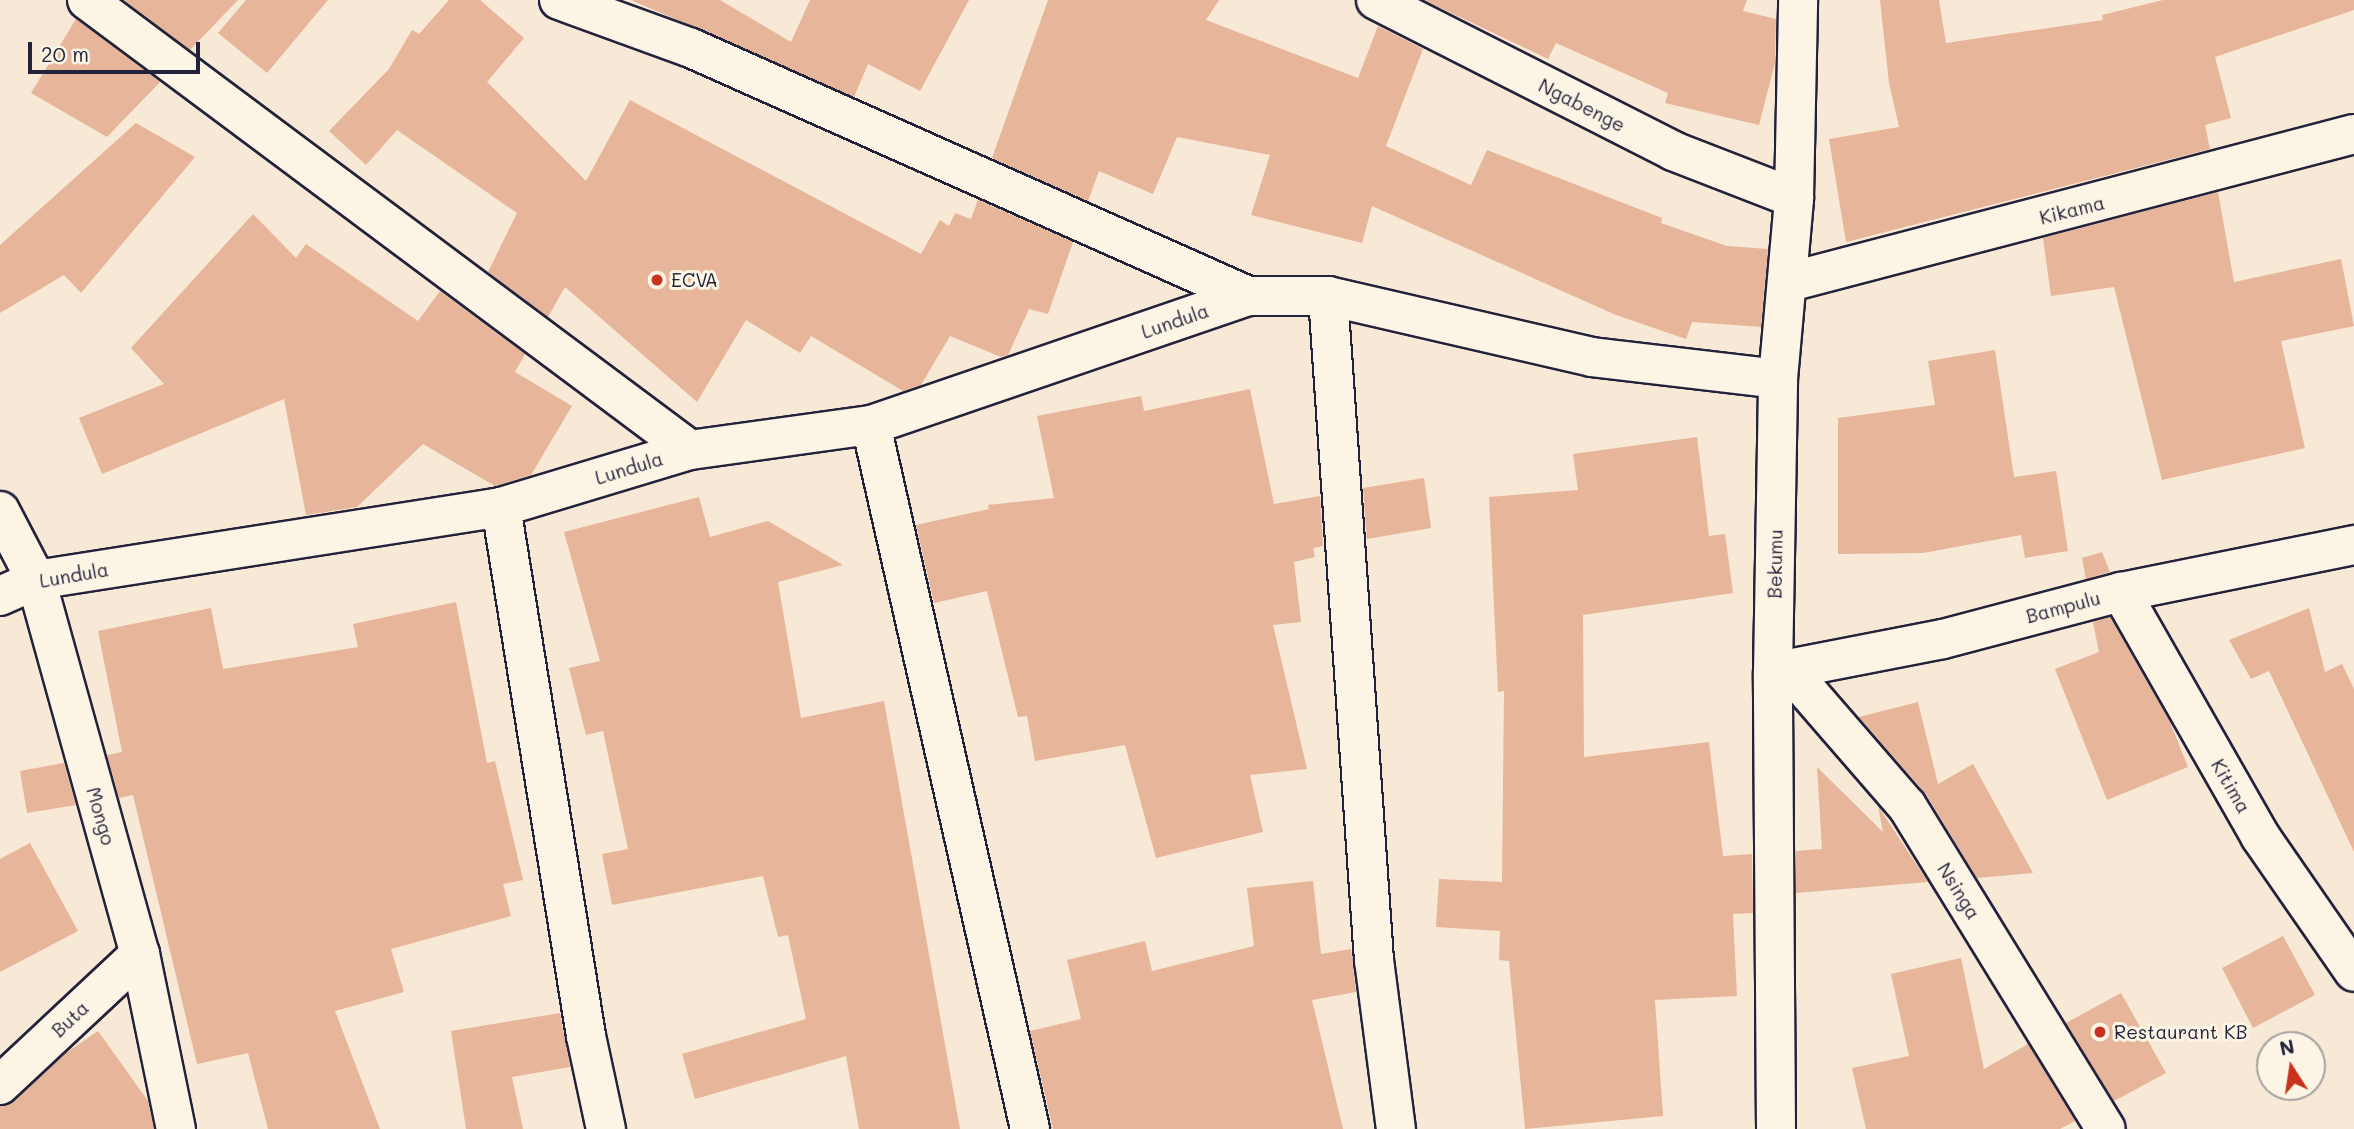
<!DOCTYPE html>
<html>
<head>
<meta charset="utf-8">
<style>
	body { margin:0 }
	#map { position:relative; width:2354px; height:1129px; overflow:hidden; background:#f8e8d6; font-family:Mali,sans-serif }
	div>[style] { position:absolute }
	.building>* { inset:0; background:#e7b599 }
	.roads { filter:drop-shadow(2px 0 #22223b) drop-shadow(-2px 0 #22223b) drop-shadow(0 2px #22223b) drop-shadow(0 -2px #22223b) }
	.minor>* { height:38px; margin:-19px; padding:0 19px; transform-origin:19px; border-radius:19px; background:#fcf5e5 }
	.dots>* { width:19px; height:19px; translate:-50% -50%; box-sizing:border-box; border:4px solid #fcf5e5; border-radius:50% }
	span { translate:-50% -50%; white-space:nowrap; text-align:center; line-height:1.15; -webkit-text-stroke:6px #fcf5e5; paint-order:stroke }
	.street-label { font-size:19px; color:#22223b }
	.poi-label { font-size:19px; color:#22223b }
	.left { translate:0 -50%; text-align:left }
	.north { position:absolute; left:2256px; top:1031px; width:70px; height:70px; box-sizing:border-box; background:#fcf5e5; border:2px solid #a5a1a1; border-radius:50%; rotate:348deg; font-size:19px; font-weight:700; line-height:28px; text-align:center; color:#22223b }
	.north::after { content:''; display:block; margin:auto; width:24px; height:32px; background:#c8321e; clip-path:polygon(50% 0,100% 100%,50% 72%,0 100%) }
	.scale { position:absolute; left:28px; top:42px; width:172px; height:32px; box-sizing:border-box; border:4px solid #22223b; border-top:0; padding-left:9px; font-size:21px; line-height:24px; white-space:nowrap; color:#22223b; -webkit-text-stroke:5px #fcf5e5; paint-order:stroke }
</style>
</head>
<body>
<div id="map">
	<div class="building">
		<i style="clip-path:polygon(124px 0,238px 0,190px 50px)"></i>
		<i style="clip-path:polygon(246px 0,328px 0,267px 73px,218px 33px)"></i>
		<i style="clip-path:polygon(449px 0,480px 0,524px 38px,487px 82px,586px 181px,630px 100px,921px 254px,940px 220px,949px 226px,955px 213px,971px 219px,978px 200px,1073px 242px,1048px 314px,1029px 309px,1008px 355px,1001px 357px,950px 336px,921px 385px,903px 391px,811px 336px,800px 353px,746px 320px,697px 402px,565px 287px,548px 317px,488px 272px,517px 213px,397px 130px,366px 165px,329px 131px,389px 69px,412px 30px,419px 34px)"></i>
		<i style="clip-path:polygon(631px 0,720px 0,791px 42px,810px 0,969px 0,920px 91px,868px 64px,854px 97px)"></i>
		<i style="clip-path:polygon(1048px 0,1219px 0,1206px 20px,1358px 78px,1378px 26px,1423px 49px,1386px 146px,1471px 185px,1487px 150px,1662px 218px,1661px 223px,1727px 246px,1768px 249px,1761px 327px,1692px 322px,1686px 339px,1616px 315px,1372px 206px,1362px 243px,1251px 215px,1270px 155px,1177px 137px,1153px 194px,1099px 171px,1088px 201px,992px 158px)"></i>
		<i style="clip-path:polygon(1424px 0,1747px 0,1743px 11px,1776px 19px,1775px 63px,1759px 125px,1665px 103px,1668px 93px,1556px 43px,1548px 59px)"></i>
		<i style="clip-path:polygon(1880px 0,1939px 0,1946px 43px,2103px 20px,2102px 15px,2163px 0,2354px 0,2354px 10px,2215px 57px,2231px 118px,2205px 125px,2210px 149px,1846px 242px,1829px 139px,1899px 127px,1889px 83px)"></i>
		<i style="clip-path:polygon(76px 19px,160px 82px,107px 137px,31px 93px)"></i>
		<i style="clip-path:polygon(136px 123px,195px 157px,81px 293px,64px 275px,0 313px,0 245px)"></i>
		<i style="clip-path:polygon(2218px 192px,2234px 282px,2341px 259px,2354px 326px,2281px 341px,2305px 448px,2162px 480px,2114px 287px,2051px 296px,2043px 238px)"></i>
		<i style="clip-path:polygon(253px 214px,296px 258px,306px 244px,418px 321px,440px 291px,525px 354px,515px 372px,572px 406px,531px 475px,495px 486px,423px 444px,357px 507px,306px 515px,284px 399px,102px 474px,79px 418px,164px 384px,131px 348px)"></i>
		<i style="clip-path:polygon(1995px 350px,2014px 477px,2056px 471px,2068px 551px,2025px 558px,2021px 535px,1923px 553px,1838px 554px,1838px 418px,1935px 405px,1928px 361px)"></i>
		<i style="clip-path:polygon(1250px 389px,1274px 504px,1320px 496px,1323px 546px,1313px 548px,1315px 557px,1294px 562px,1301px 622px,1273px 625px,1307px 769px,1250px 775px,1263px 832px,1156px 858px,1125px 745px,1035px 761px,1027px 716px,1018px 717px,987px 591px,934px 603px,916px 525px,989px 509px,988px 505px,1054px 498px,1037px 416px,1141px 396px,1144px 411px)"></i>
		<i style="clip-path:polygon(1697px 437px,1709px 536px,1725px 534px,1733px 593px,1583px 615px,1584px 757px,1709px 742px,1723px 856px,1752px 854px,1753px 913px,1733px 914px,1737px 996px,1655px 1000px,1663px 1116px,1525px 1129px,1509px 961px,1499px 960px,1500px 931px,1436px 927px,1439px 879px,1502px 882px,1504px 691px,1498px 692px,1489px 497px,1578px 490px,1573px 454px)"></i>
		<i style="clip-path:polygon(1424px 478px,1431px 528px,1367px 539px,1363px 488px)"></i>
		<i style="clip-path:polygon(699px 497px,710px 537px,768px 521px,843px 565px,778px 582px,801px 718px,884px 701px,960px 1129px,859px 1129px,846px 1056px,695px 1099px,682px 1054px,806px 1019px,788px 935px,778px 937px,763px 876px,612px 905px,602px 854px,628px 849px,603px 731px,586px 735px,569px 668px,600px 661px,564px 532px)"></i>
		<i style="clip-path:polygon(2102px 552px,2110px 572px,2086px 579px,2082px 558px)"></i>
		<i style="clip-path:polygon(456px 602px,487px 763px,495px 761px,523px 880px,503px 884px,511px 916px,391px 949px,404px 992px,335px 1011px,380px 1129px,268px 1129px,248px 1053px,197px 1064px,133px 795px,119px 798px,107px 755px,122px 752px,98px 631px,211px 608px,223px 669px,358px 647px,353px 624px)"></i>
		<i style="clip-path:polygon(2309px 608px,2325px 672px,2342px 664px,2354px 689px,2354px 852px,2269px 671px,2251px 679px,2229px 640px)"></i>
		<i style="clip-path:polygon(2110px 617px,2170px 722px,2188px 767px,2107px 800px,2055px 669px,2099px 652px,2093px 622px)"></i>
		<i style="clip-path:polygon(1918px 702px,1938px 784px,1973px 764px,2033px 873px,1977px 878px,1926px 794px,1859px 717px)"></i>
		<i style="clip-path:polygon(64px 763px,76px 805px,27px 813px,20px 771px)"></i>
		<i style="clip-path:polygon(1817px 767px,1883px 832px,1878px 806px,1928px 882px,1796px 893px,1796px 851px,1822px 849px)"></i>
		<i style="clip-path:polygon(30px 843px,78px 931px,0 972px,0 859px)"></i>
		<i style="clip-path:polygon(1313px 881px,1321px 954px,1351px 949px,1356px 992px,1312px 1000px,1343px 1129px,1053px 1129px,1030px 1031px,1081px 1019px,1067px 960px,1145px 941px,1152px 971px,1254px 946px,1247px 888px)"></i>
		<i style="clip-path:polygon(2283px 936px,2315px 995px,2253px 1028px,2222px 968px)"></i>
		<i style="clip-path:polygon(1961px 958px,1984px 1069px,2028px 1044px,2075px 1121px,2060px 1129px,1866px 1129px,1852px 1068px,1909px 1056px,1891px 974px)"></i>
		<i style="clip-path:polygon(2121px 993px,2166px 1073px,2114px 1101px,2066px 1023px)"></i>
		<i style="clip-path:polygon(560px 1013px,570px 1067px,512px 1077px,523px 1129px,466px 1129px,451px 1031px)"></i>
		<i style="clip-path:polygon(98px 1031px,148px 1101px,154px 1129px,0 1129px,0 1106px,15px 1101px,66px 1053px)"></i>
	</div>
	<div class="roads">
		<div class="minor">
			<i style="left:87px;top:0;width:752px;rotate:36.73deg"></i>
			<i style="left:559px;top:0;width:140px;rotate:20deg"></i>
			<i style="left:691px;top:48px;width:610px;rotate:24deg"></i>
			<i style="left:1248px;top:296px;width:80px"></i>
			<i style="left:1328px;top:296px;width:271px;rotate:13deg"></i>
			<i style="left:1592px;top:357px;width:187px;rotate:6.7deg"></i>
			<i style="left:1376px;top:0;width:333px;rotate:26.9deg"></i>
			<i style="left:1673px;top:151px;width:130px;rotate:21.2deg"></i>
			<i style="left:1789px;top:282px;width:584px;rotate:-14.68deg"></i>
			<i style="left:1328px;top:296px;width:666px;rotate:86.04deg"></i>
			<i style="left:1374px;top:960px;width:170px;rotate:82.6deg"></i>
			<i style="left:871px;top:425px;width:722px;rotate:77.27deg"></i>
			<i style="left:501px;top:507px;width:536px;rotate:80.87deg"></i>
			<i style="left:586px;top:1036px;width:95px;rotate:77.9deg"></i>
			<i style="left:0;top:511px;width:78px;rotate:62.4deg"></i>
			<i style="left:36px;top:580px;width:388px;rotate:74.5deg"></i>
			<i style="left:140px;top:954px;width:179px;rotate:78.4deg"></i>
			<i style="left:2121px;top:592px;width:281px;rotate:60.3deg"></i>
			<i style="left:2260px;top:836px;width:165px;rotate:55.3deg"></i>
			<i style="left:0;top:596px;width:39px;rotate:-24deg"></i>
			<i style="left:36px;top:580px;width:471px;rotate:-8.9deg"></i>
			<i style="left:501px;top:507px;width:197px;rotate:-16.8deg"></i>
			<i style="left:690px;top:450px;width:183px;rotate:-7.9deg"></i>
			<i style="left:871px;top:425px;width:398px;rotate:-18.9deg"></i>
			<i style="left:1789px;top:670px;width:180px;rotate:49.1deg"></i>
			<i style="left:1907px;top:806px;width:379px;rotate:58.4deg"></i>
			<i style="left:1773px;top:672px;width:173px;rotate:-11deg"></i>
			<i style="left:1943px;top:639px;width:184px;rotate:-14.8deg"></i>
			<i style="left:2121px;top:592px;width:238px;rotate:-11.4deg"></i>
			<i style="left:0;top:1085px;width:192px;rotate:-43.1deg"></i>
			<i style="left:1776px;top:1129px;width:457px;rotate:-90.4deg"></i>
			<i style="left:1773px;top:672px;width:293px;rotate:-89deg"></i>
			<i style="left:1778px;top:379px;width:182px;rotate:-84.9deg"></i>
			<i style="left:1794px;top:198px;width:198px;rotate:-88.8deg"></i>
		</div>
	</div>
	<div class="dots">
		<i style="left:657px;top:280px;background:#c8321e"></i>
		<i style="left:2100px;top:1032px;background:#c8321e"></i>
	</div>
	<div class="street-label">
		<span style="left:1582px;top:105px;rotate:27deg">Ngabenge</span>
		<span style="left:2072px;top:210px;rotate:-14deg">Kikama</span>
		<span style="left:1175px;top:321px;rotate:-19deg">Lundula</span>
		<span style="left:629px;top:468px;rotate:-17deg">Lundula</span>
		<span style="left:1775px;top:564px;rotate:-89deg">Bekumu</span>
		<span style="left:74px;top:575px;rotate:-10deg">Lundula</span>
		<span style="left:2063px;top:607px;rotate:-15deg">Bampulu</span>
		<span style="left:2231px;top:786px;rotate:60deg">Kitima</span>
		<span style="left:101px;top:816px;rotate:74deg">Mongo</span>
		<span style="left:1959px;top:891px;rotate:58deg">Nsinga</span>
		<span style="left:70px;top:1019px;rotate:-43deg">Buta</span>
	</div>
	<div class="poi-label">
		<span class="left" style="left:671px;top:280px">ECVA</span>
		<span class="left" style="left:2114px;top:1032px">Restaurant KB</span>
	</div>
	<div class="north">N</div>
	<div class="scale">20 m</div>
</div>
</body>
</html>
